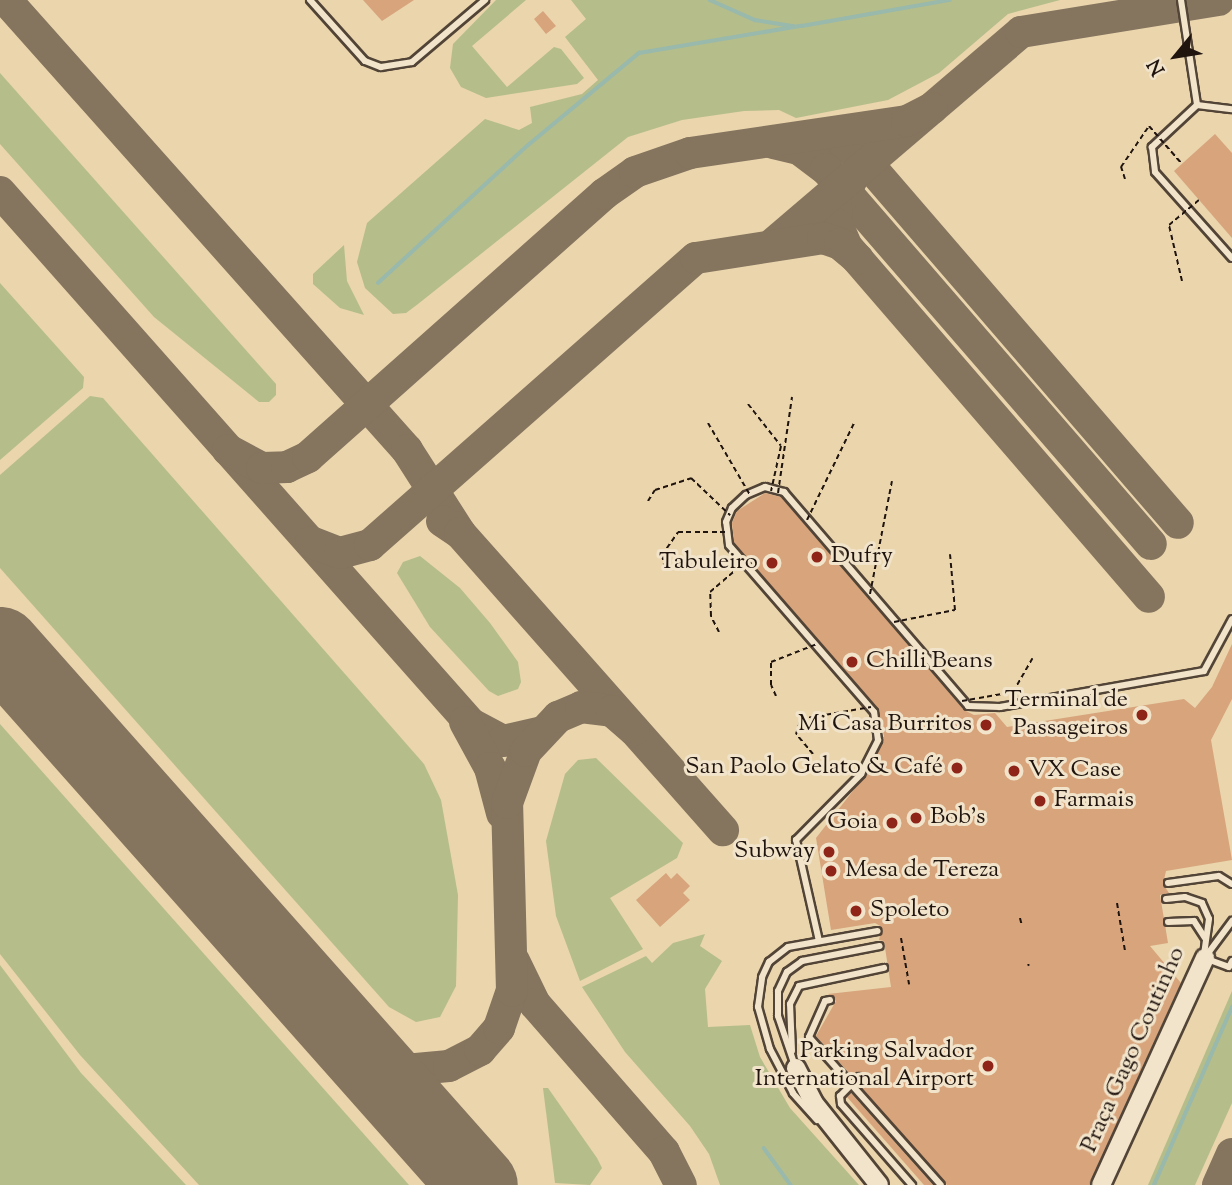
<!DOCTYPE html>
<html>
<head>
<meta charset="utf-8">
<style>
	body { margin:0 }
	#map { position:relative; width:1232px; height:1185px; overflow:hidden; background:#ead5ad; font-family:"Sorts Mill Goudy",serif }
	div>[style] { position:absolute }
	.green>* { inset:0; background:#b5bd8b }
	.stream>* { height:3.5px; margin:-1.75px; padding:0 1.75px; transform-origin:1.75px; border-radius:1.75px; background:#98b9ab }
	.taxiway>* { height:32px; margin:-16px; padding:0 16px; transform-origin:16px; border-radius:16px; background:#85745e }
	.runway>* { height:79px; margin:-39.5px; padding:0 39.5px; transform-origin:39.5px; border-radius:39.5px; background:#85745e }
	.building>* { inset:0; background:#d7a47c }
	.path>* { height:2px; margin-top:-1px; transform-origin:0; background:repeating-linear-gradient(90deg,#20140f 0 5px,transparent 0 8.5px) }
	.roads { filter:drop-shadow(2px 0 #524436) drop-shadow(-2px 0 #524436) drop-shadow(0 2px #524436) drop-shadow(0 -2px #524436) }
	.service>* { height:6px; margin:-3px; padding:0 3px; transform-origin:3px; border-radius:3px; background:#f1e4ca }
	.secondary>* { height:18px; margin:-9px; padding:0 9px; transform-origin:9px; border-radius:9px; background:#f1e4ca }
	.path-bridge>* { height:2px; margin-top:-1px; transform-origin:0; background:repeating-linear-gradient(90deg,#20140f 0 5px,transparent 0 8.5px) }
	.dots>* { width:19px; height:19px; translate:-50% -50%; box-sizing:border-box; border:4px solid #f1e4ca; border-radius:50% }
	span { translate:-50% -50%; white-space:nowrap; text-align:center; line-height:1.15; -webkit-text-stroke:6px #f1e4ca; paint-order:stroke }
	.poi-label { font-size:24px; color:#20140f }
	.left { translate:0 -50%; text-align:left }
	.right { translate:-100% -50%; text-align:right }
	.street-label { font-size:24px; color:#20140f }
	.north { position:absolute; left:1141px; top:21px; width:70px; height:70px; -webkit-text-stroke:5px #f1e4ca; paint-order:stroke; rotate:240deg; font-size:19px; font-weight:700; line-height:28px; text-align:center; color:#20140f }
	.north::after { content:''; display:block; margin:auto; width:24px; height:32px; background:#20140f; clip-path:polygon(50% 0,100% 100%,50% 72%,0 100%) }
</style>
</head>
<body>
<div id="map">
	<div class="green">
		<i style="clip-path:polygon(496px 0,526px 0,472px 46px,507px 87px,554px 47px,561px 49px,584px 78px,577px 84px,486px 98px,461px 87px,450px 68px,453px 44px)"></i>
		<i style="clip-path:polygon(571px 0,1060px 0,1008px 14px,939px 73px,888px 100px,796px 118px,779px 110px,744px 111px,682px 120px,628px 137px,418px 304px,406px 313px,393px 314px,365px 288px,357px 262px,367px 223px,485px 119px,519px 130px,532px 123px,530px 107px,582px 94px,598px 80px,565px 37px,586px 19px)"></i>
		<i style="clip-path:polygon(0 73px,276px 384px,276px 395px,269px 402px,259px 402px,154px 317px,0 144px)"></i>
		<i style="clip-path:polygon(344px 245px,347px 281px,364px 315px,340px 308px,313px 284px,313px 274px)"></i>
		<i style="clip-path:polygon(0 283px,84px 377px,83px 388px,0 460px)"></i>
		<i style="clip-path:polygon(90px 396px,103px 398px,424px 764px,441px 800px,458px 895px,456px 986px,440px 1017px,416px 1022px,389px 1007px,0 568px,0 475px)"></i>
		<i style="clip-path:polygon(420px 556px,460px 588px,490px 623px,518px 662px,521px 682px,518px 689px,498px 696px,489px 691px,430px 627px,397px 573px,403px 562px)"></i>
		<i style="clip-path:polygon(0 724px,409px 1185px,199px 1185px,80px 1055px,0 954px)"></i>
		<i style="clip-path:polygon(596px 758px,683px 843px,677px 858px,610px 898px,643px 949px,580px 981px,556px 916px,546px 841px,565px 774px,578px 760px)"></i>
		<i style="clip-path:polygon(705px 934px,700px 946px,722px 961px,705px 989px,708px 1027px,750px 1025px,760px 1057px,790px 1108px,859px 1185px,720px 1185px,709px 1154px,690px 1126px,625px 1052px,582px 987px,646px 956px,652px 963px,673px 943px)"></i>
		<i style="clip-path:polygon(0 965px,81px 1073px,186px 1185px,0 1185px)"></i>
		<i style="clip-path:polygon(1232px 991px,1232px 1103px,1195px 1185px,1148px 1185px)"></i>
		<i style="clip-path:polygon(543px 1088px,548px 1088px,597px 1158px,602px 1168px,590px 1185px,555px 1183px)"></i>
	</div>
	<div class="stream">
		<i style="left:710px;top:0;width:49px;rotate:24deg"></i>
		<i style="left:755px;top:20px;width:39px;rotate:9deg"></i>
		<i style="left:802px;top:26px;width:150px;rotate:-10deg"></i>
		<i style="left:378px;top:283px;width:202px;rotate:-42.6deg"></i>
		<i style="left:527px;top:146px;width:146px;rotate:-39.7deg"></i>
		<i style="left:639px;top:53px;width:164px;rotate:-9.5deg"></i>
		<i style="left:764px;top:1148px;width:46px;rotate:53.9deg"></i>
		<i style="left:1154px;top:1185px;width:194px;rotate:-66.3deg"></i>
	</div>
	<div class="taxiway">
		<i style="left:6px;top:0;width:603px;rotate:48.3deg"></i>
		<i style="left:407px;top:450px;width:98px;rotate:57.4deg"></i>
		<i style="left:816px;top:138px;width:31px;rotate:15deg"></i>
		<i style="left:846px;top:146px;width:28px;rotate:39deg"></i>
		<i style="left:868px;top:164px;width:474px;rotate:49.2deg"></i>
		<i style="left:773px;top:143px;width:27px;rotate:13deg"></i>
		<i style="left:799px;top:149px;width:34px;rotate:37deg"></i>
		<i style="left:826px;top:169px;width:496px;rotate:49.1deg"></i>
		<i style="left:852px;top:179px;width:33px;rotate:119deg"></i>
		<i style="left:836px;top:208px;width:16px;rotate:86deg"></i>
		<i style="left:837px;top:224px;width:25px;rotate:67deg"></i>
		<i style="left:847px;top:247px;width:462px;rotate:49.2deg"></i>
		<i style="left:0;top:192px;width:711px;rotate:48.48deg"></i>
		<i style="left:471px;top:724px;width:36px;rotate:28deg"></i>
		<i style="left:503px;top:741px;width:39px;rotate:-13deg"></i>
		<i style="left:774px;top:243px;width:325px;rotate:-40.5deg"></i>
		<i style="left:1021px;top:32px;width:200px;rotate:-9.2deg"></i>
		<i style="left:228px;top:450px;width:38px;rotate:28deg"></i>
		<i style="left:262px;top:468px;width:25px;rotate:-2deg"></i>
		<i style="left:287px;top:467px;width:23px;rotate:-25deg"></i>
		<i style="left:308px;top:457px;width:396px;rotate:-41.6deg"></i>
		<i style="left:604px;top:194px;width:38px;rotate:-35deg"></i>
		<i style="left:635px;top:172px;width:58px;rotate:-19.1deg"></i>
		<i style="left:690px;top:153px;width:219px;rotate:-8.4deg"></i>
		<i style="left:907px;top:121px;width:28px;rotate:-27deg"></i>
		<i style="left:442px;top:521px;width:22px;rotate:34deg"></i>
		<i style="left:460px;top:533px;width:397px;rotate:48.5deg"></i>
		<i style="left:311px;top:542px;width:31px;rotate:21deg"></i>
		<i style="left:340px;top:553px;width:31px;rotate:-15deg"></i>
		<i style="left:370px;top:545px;width:434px;rotate:-41.4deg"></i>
		<i style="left:696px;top:258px;width:129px;rotate:-8.9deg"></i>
		<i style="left:823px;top:238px;width:18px;rotate:19deg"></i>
		<i style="left:840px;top:244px;width:23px;rotate:40deg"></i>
		<i style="left:465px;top:722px;width:52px;rotate:61.5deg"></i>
		<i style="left:490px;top:768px;width:47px;rotate:75.1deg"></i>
		<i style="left:514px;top:961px;width:48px;rotate:64deg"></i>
		<i style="left:535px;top:1004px;width:196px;rotate:48.9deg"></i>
		<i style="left:664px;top:1152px;width:37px;rotate:63deg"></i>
		<i style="left:333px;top:1021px;width:51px;rotate:43.4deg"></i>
		<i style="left:370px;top:1056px;width:38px;rotate:22deg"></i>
		<i style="left:405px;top:1070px;width:44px;rotate:-5.2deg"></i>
		<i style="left:449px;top:1066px;width:35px;rotate:-27deg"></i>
		<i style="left:480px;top:1050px;width:29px;rotate:-49deg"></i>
		<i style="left:499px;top:1028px;width:39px;rotate:-71deg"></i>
		<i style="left:512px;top:991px;width:188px;rotate:-91.5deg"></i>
		<i style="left:507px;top:803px;width:55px;rotate:-69.9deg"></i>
		<i style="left:526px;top:751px;width:47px;rotate:-46.7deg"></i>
		<i style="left:558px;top:717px;width:25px;rotate:-23deg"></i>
		<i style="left:581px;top:707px;width:31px;rotate:7deg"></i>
		<i style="left:612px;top:711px;width:29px;rotate:41deg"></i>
		<i style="left:1218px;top:1185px;width:34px;rotate:-66deg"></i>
	</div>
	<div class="runway">
		<i style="left:0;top:646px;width:720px;rotate:48.43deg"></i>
	</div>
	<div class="building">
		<i style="clip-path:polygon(363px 0,414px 0,382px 21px)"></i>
		<i style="clip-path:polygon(543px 11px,556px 26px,546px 34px,534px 19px)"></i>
		<i style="clip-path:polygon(1215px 134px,1232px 153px,1232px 238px,1174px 171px)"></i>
		<i style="clip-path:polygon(765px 493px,781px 497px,964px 710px,974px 715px,995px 713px,1007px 727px,1184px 699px,1195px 708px,1212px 687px,1232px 644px,1232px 699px,1211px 740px,1232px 860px,1166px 871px,1163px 884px,1169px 893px,1160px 895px,1168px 943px,1150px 946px,1181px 983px,1089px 1185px,947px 1185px,859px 1085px,863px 1074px,852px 1076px,816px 1036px,836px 1001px,828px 994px,891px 987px,884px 941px,879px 940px,882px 927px,875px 923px,831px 930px,816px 838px,874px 764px,884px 736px,878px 708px,734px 543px,732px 523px,737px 511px)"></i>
		<i style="clip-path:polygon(666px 873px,671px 879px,677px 873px,690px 886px,683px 893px,690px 900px,660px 927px,636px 900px)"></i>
		<i style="clip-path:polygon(851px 1093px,933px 1185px,924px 1185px,847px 1097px)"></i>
	</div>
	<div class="path">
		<i style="left:1117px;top:903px;width:49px;rotate:80.5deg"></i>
		<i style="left:1020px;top:918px;width:8px;rotate:76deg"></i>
		<i style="left:901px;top:938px;width:47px;rotate:80.1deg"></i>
		<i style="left:1028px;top:964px;width:2px;rotate:63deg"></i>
	</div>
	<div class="roads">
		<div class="service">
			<i style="left:310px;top:0;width:82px;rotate:48deg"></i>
			<i style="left:365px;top:61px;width:17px;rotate:21deg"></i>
			<i style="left:381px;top:67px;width:31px;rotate:-9deg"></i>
			<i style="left:412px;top:62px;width:96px;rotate:-40.3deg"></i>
			<i style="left:1181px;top:0;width:106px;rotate:81.3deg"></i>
			<i style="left:1197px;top:105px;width:35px;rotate:7deg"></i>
			<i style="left:1197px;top:105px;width:62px;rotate:137deg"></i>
			<i style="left:1152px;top:147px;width:25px;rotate:83deg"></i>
			<i style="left:1155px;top:172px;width:115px;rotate:48.2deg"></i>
			<i style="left:1168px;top:883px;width:51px;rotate:-7.8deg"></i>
			<i style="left:1219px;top:876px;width:15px;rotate:32deg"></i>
			<i style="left:1166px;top:899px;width:19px;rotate:-6deg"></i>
			<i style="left:1185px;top:897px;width:18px;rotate:19deg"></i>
			<i style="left:1202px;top:903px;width:17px;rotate:66deg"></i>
			<i style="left:1209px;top:919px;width:30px;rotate:98deg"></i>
			<i style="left:1168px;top:922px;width:26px;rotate:-2deg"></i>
			<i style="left:1194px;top:921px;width:20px;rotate:57deg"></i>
			<i style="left:819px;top:941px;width:104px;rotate:-102.8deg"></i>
			<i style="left:796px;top:840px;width:93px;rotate:-45.4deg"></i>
			<i style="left:861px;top:774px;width:38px;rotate:-63deg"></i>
			<i style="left:878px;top:740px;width:28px;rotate:-98deg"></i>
			<i style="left:874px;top:712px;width:221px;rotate:-131deg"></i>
			<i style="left:729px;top:545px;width:23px;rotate:-97deg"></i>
			<i style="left:726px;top:522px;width:15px;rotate:-67deg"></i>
			<i style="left:732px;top:508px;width:19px;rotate:-43deg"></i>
			<i style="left:746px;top:495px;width:21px;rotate:-23deg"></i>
			<i style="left:765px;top:487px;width:20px;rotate:15deg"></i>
			<i style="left:784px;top:492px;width:282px;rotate:49.3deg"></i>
			<i style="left:968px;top:706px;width:32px;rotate:2deg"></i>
			<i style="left:1000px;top:707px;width:207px;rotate:-10deg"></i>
			<i style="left:1204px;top:671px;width:59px;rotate:-61.7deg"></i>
			<i style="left:1206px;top:956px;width:44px;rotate:-53.4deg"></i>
			<i style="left:1207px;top:959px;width:23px;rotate:20deg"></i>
			<i style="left:1229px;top:967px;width:7px;rotate:-63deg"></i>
			<i style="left:830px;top:1000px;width:5px;rotate:169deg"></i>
			<i style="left:825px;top:1001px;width:39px;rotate:114deg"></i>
			<i style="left:809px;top:1037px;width:198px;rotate:48.3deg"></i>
			<i style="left:792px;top:1051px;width:47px;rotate:-92.4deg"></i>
			<i style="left:790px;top:1004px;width:20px;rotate:-63deg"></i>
			<i style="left:799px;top:986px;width:87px;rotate:-12deg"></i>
			<i style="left:795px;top:1066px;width:53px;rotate:-108.8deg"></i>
			<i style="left:778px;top:1016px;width:25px;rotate:-90deg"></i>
			<i style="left:778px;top:991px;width:21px;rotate:-65deg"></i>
			<i style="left:787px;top:972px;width:19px;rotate:-36deg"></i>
			<i style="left:802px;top:961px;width:79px;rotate:-10.9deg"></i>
			<i style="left:859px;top:1077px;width:27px;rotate:135deg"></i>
			<i style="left:840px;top:1096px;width:8px;rotate:83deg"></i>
			<i style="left:841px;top:1104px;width:108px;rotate:48.8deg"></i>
			<i style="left:817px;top:1120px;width:36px;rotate:-132deg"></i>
			<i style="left:793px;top:1093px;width:50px;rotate:-117.6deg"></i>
			<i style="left:770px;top:1049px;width:44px;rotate:-105.9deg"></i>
			<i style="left:758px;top:1007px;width:30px;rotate:-82deg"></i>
			<i style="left:762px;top:977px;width:17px;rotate:-65deg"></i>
			<i style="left:769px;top:962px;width:24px;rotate:-38deg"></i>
			<i style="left:788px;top:947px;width:91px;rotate:-10.1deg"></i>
		</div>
		<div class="secondary">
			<i style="left:796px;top:1068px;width:38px;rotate:63deg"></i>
			<i style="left:813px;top:1102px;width:106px;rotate:51.5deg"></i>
			<i style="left:1101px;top:1185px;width:250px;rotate:-65.4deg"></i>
		</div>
	</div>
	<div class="path-bridge">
		<i style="left:1125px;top:179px;width:13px;rotate:-108deg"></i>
		<i style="left:1121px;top:167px;width:50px;rotate:-55.7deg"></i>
		<i style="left:1149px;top:126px;width:50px;rotate:49deg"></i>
		<i style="left:1182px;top:281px;width:57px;rotate:-103.1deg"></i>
		<i style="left:1169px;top:225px;width:39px;rotate:-40deg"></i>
		<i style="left:748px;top:404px;width:53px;rotate:51.8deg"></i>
		<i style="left:781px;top:446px;width:46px;rotate:102.5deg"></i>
		<i style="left:708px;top:423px;width:83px;rotate:59.7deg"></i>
		<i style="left:778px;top:493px;width:97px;rotate:-81.7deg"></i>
		<i style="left:648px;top:501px;width:13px;rotate:-58deg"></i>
		<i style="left:655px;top:490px;width:38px;rotate:-18deg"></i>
		<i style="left:691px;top:478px;width:54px;rotate:43.5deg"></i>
		<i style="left:807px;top:520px;width:110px;rotate:-64.1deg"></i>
		<i style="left:665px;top:568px;width:13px;rotate:-103deg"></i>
		<i style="left:662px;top:555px;width:28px;rotate:-55deg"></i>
		<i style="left:678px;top:532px;width:49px"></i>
		<i style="left:870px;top:594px;width:115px;rotate:-79deg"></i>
		<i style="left:894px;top:622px;width:62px;rotate:-11.1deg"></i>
		<i style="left:955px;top:610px;width:56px;rotate:-95.1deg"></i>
		<i style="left:719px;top:632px;width:18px;rotate:-117deg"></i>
		<i style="left:711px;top:616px;width:24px;rotate:-92deg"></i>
		<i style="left:710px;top:592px;width:46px;rotate:-40.6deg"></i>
		<i style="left:776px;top:696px;width:12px;rotate:-114deg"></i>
		<i style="left:771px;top:685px;width:23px;rotate:-90deg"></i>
		<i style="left:771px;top:662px;width:49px;rotate:-21.4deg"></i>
		<i style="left:962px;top:701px;width:52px;rotate:-10deg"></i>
		<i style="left:1013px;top:692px;width:39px;rotate:-60deg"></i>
		<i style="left:813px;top:754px;width:26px;rotate:-130deg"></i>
		<i style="left:796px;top:734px;width:16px;rotate:-72deg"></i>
		<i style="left:801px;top:719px;width:71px;rotate:-9.7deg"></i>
	</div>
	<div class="dots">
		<i style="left:817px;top:557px;background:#8f2418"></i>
		<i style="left:772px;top:563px;background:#8f2418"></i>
		<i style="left:852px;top:662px;background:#8f2418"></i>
		<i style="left:1142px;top:715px;background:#8f2418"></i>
		<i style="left:986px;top:725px;background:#8f2418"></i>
		<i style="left:957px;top:768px;background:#8f2418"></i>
		<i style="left:1014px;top:771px;background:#8f2418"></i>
		<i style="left:1040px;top:801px;background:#8f2418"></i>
		<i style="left:916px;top:818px;background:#8f2418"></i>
		<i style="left:892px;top:823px;background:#8f2418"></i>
		<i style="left:829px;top:852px;background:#8f2418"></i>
		<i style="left:831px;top:871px;background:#8f2418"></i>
		<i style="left:856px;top:911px;background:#8f2418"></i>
		<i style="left:988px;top:1066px;background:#8f2418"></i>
	</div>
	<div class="poi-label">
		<span class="left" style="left:831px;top:557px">Dufry</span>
		<span class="right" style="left:758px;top:563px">Tabuleiro</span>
		<span class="left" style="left:866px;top:662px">Chilli Beans</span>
		<span class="right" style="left:1128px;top:715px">Terminal de<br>Passageiros</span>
		<span class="right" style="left:972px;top:725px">Mi Casa Burritos</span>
		<span class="right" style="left:943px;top:768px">San Paolo Gelato &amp; Café</span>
		<span class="left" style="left:1028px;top:771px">VX Case</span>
		<span class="left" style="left:1054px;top:801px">Farmais</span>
		<span class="left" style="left:930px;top:818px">Bob's</span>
		<span class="right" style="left:878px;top:823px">Goia</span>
		<span class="right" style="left:815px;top:852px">Subway</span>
		<span class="left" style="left:845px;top:871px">Mesa de Tereza</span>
		<span class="left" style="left:870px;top:911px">Spoleto</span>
		<span class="right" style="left:974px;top:1066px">Parking Salvador<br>International Airport</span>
	</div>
	<div class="street-label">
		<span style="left:1134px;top:1050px;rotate:-66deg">Praça Gago Coutinho</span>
	</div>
	<div class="north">N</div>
</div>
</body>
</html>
